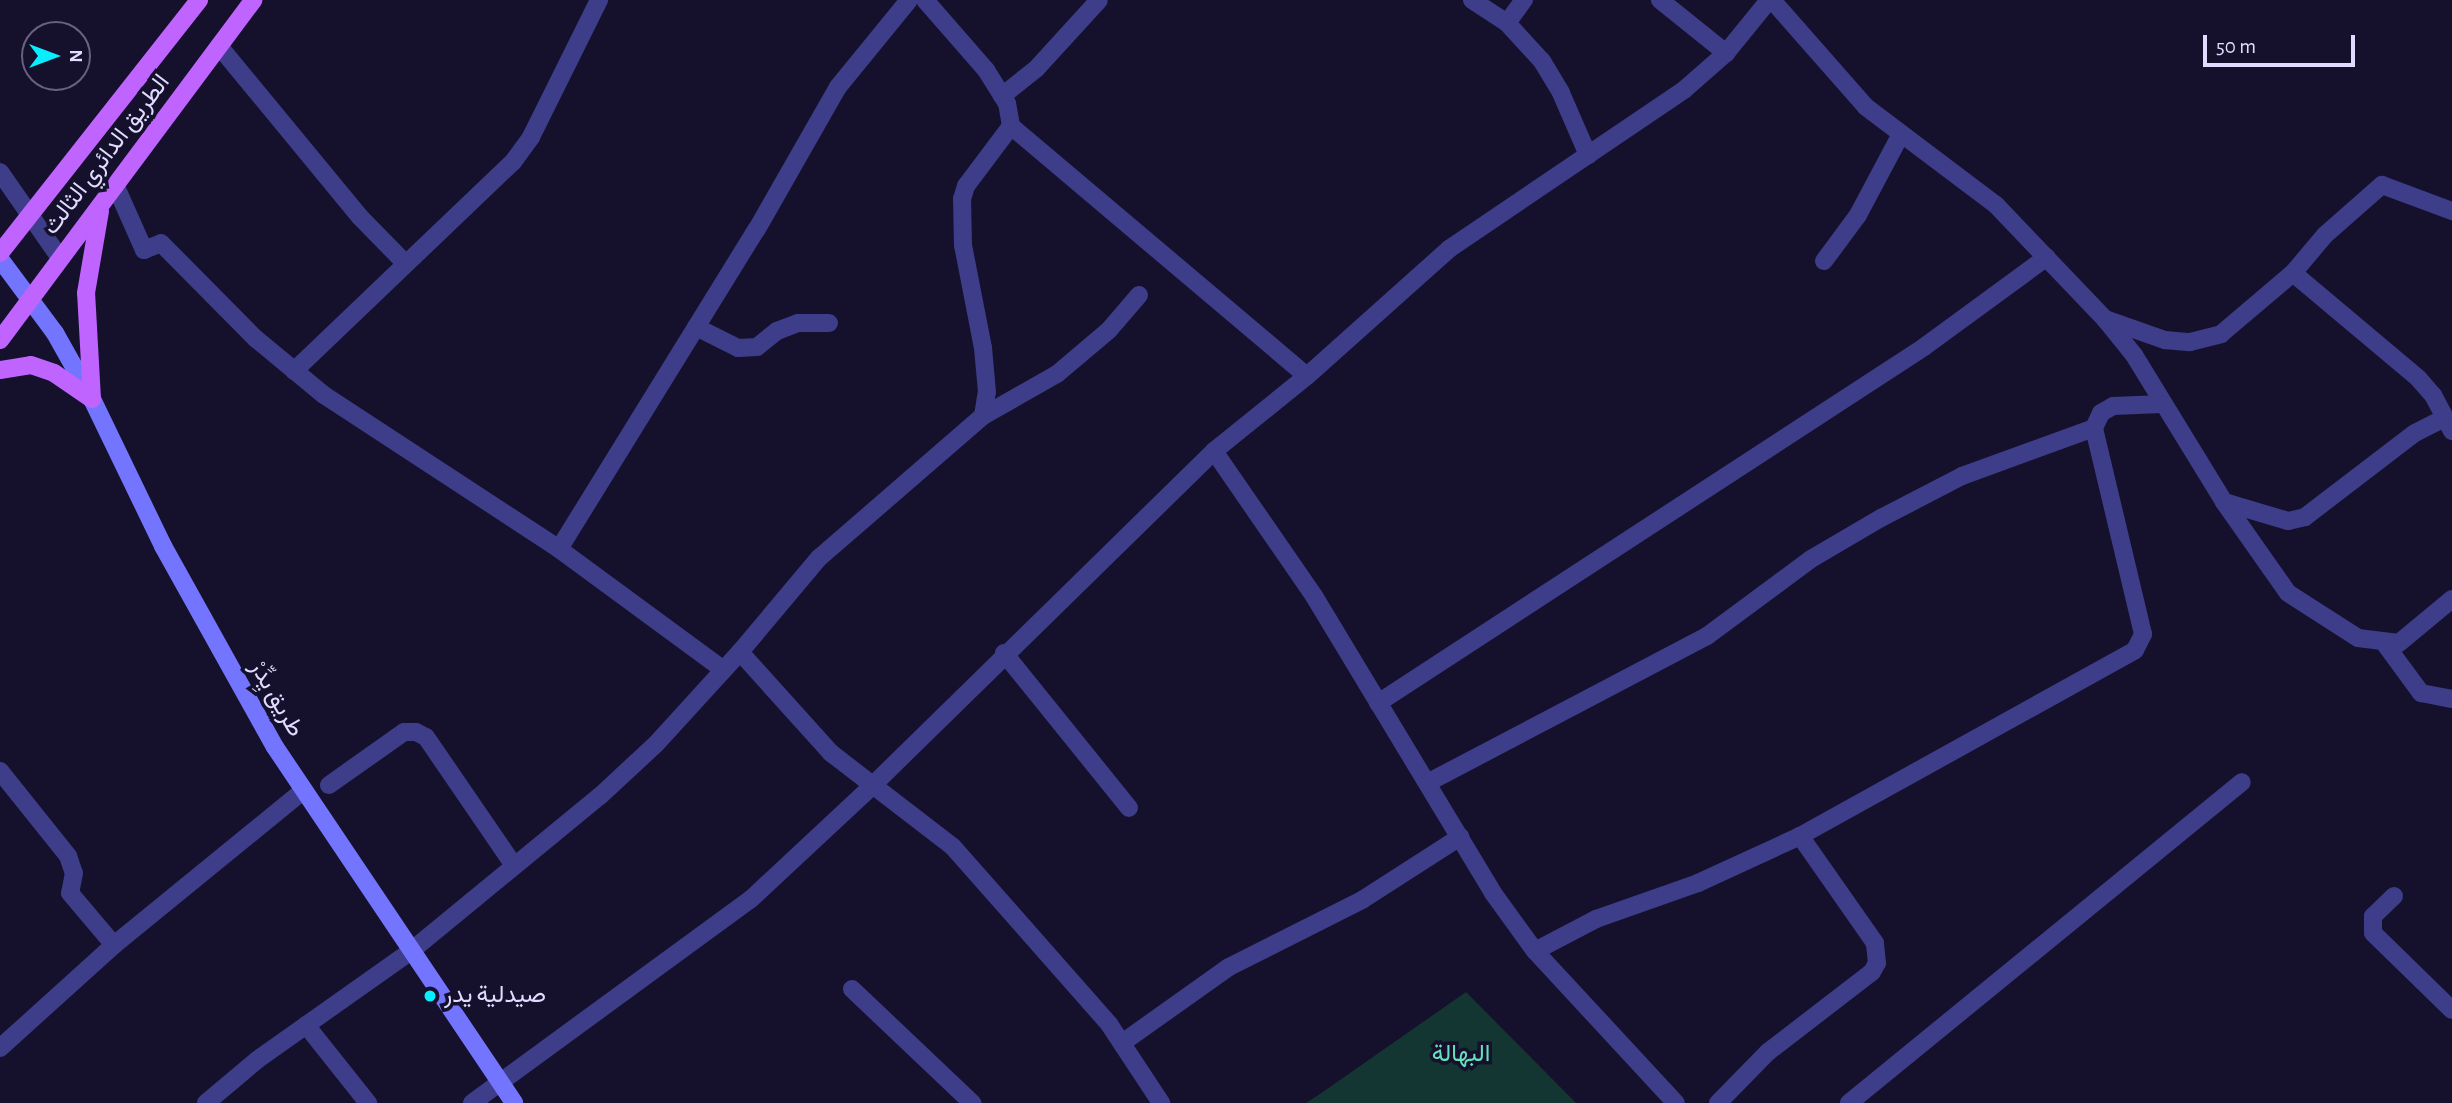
<!DOCTYPE html>
<html>
<head>
<meta charset="utf-8">
<style>
	body { margin:0 }
	#map { position:relative; width:2452px; height:1103px; overflow:hidden; background:#15112c; font-family:"Alegreya Sans",Vazirmatn,sans-serif }
	div>[style] { position:absolute }
	.green>* { inset:0; background:#143633 }
	.street>* { height:18px; margin:-9px; padding:0 9px; transform-origin:9px; border-radius:9px; background:#3d3d8a }
	.secondary>* { height:18px; margin:-9px; padding:0 9px; transform-origin:9px; border-radius:9px; background:#7475fe }
	.primary>* { height:18px; margin:-9px; padding:0 9px; transform-origin:9px; border-radius:9px; background:#bf64fe }
	.dots>* { width:19px; height:19px; translate:-50% -50%; box-sizing:border-box; border:4px solid #15112c; border-radius:50% }
	span { translate:-50% -50%; white-space:nowrap; text-align:center; line-height:1.15; -webkit-text-stroke:7px #15112c; paint-order:stroke }
	.street-label { font-size:24px; color:#dfdcff }
	.poi-label { font-size:24px; color:#dfdcff }
	.left { translate:0 -50%; text-align:left }
	.park-label { font-size:24px; color:#66e1be }
	.north { position:absolute; left:21px; top:21px; width:70px; height:70px; box-sizing:border-box; background:#15112c; border:2px solid #666280; border-radius:50%; rotate:90deg; font-size:19px; font-weight:700; line-height:28px; text-align:center; color:#dfdcff }
	.north::after { content:''; display:block; margin:auto; width:24px; height:32px; background:#09eefe; clip-path:polygon(50% 0,100% 100%,50% 72%,0 100%) }
	.scale { position:absolute; left:2203px; top:35px; width:152px; height:32px; box-sizing:border-box; border:4px solid #dfdcff; border-top:0; padding-left:9px; font-size:21px; line-height:24px; white-space:nowrap; color:#dfdcff; -webkit-text-stroke:5px #15112c; paint-order:stroke }
</style>
</head>
<body>
<div id="map">
	<div class="green">
		<i style="clip-path:polygon(1466px 992px,1576px 1103px,1306px 1103px,1320px 1094px)"></i>
	</div>
	<div class="street">
		<i style="left:925px;top:0;width:93px;rotate:48.9deg"></i>
		<i style="left:986px;top:70px;width:39px;rotate:58deg"></i>
		<i style="left:1007px;top:103px;width:23px;rotate:80deg"></i>
		<i style="left:1472px;top:0;width:42px;rotate:33.3deg"></i>
		<i style="left:1507px;top:23px;width:52px;rotate:47.4deg"></i>
		<i style="left:1542px;top:61px;width:37px;rotate:59deg"></i>
		<i style="left:1561px;top:93px;width:68px;rotate:66.5deg"></i>
		<i style="left:1660px;top:0;width:85px;rotate:38.8deg"></i>
		<i style="left:1772px;top:0;width:142px;rotate:48.7deg"></i>
		<i style="left:1866px;top:107px;width:163px;rotate:37deg"></i>
		<i style="left:1996px;top:205px;width:158px;rotate:46.3deg"></i>
		<i style="left:2105px;top:319px;width:46px;rotate:51.1deg"></i>
		<i style="left:2134px;top:355px;width:172px;rotate:58.5deg"></i>
		<i style="left:2224px;top:502px;width:67px;rotate:16.5deg"></i>
		<i style="left:2288px;top:521px;width:17px;rotate:-13deg"></i>
		<i style="left:2305px;top:517px;width:138px;rotate:-37.4deg"></i>
		<i style="left:2415px;top:433px;width:33px;rotate:-27deg"></i>
		<i style="left:1507px;top:23px;width:29px;rotate:-54deg"></i>
		<i style="left:219px;top:46px;width:222px;rotate:50.5deg"></i>
		<i style="left:360px;top:217px;width:64px;rotate:45.6deg"></i>
		<i style="left:1002px;top:96px;width:43px;rotate:-38.5deg"></i>
		<i style="left:1036px;top:69px;width:93px;rotate:-47.6deg"></i>
		<i style="left:0;top:172px;width:105px;rotate:55.1deg"></i>
		<i style="left:116px;top:187px;width:69px;rotate:66deg"></i>
		<i style="left:144px;top:250px;width:18px;rotate:-22deg"></i>
		<i style="left:161px;top:243px;width:134px;rotate:45.3deg"></i>
		<i style="left:255px;top:338px;width:89px;rotate:39.6deg"></i>
		<i style="left:324px;top:395px;width:281px;rotate:33.2deg"></i>
		<i style="left:559px;top:549px;width:201px;rotate:36.3deg"></i>
		<i style="left:1824px;top:261px;width:57px;rotate:-53.5deg"></i>
		<i style="left:1858px;top:215px;width:92px;rotate:-62deg"></i>
		<i style="left:2293px;top:273px;width:50px;rotate:-49.9deg"></i>
		<i style="left:2325px;top:235px;width:76px;rotate:-41.3deg"></i>
		<i style="left:2382px;top:185px;width:75px;rotate:20.4deg"></i>
		<i style="left:2105px;top:319px;width:64px;rotate:19.3deg"></i>
		<i style="left:2165px;top:340px;width:25px;rotate:5deg"></i>
		<i style="left:2190px;top:342px;width:32px;rotate:-14deg"></i>
		<i style="left:2221px;top:334px;width:94px;rotate:-40.3deg"></i>
		<i style="left:2293px;top:273px;width:163px;rotate:40deg"></i>
		<i style="left:2418px;top:378px;width:23px;rotate:49deg"></i>
		<i style="left:2433px;top:395px;width:41px;rotate:62.2deg"></i>
		<i style="left:696px;top:327px;width:47px;rotate:26.6deg"></i>
		<i style="left:738px;top:348px;width:19px;rotate:-3deg"></i>
		<i style="left:757px;top:347px;width:26px;rotate:-39deg"></i>
		<i style="left:777px;top:331px;width:22px;rotate:-21deg"></i>
		<i style="left:798px;top:323px;width:31px"></i>
		<i style="left:294px;top:371px;width:303px;rotate:-43.7deg"></i>
		<i style="left:513px;top:162px;width:31px;rotate:-54deg"></i>
		<i style="left:531px;top:137px;width:153px;rotate:-63.6deg"></i>
		<i style="left:983px;top:416px;width:85px;rotate:-29.6deg"></i>
		<i style="left:1057px;top:374px;width:68px;rotate:-40.2deg"></i>
		<i style="left:1109px;top:330px;width:46px;rotate:-49.4deg"></i>
		<i style="left:1214px;top:451px;width:176px;rotate:55.4deg"></i>
		<i style="left:1314px;top:596px;width:347px;rotate:58.9deg"></i>
		<i style="left:1493px;top:893px;width:72px;rotate:54.1deg"></i>
		<i style="left:1535px;top:951px;width:207px;rotate:47.2deg"></i>
		<i style="left:2224px;top:502px;width:111px;rotate:54.9deg"></i>
		<i style="left:2288px;top:593px;width:83px;rotate:32.7deg"></i>
		<i style="left:2358px;top:638px;width:41px;rotate:7deg"></i>
		<i style="left:2399px;top:643px;width:69px;rotate:-39.7deg"></i>
		<i style="left:559px;top:549px;width:376px;rotate:-58.3deg"></i>
		<i style="left:757px;top:229px;width:163px;rotate:-60.3deg"></i>
		<i style="left:838px;top:87px;width:112px;rotate:-50.8deg"></i>
		<i style="left:2385px;top:644px;width:61px;rotate:53.7deg"></i>
		<i style="left:2421px;top:693px;width:32px;rotate:11deg"></i>
		<i style="left:740px;top:652px;width:123px;rotate:-50deg"></i>
		<i style="left:819px;top:558px;width:217px;rotate:-40.9deg"></i>
		<i style="left:983px;top:416px;width:24px;rotate:-81deg"></i>
		<i style="left:987px;top:392px;width:44px;rotate:-95.2deg"></i>
		<i style="left:983px;top:348px;width:105px;rotate:-101deg"></i>
		<i style="left:963px;top:245px;width:46px;rotate:-91.2deg"></i>
		<i style="left:962px;top:199px;width:14px;rotate:-73deg"></i>
		<i style="left:966px;top:186px;width:75px;rotate:-53.1deg"></i>
		<i style="left:1011px;top:126px;width:387px;rotate:40.2deg"></i>
		<i style="left:1004px;top:653px;width:199px;rotate:51.1deg"></i>
		<i style="left:1378px;top:703px;width:652px;rotate:-33.1deg"></i>
		<i style="left:1924px;top:347px;width:152px;rotate:-36.2deg"></i>
		<i style="left:0;top:771px;width:109px;rotate:51.3deg"></i>
		<i style="left:68px;top:856px;width:18px;rotate:71deg"></i>
		<i style="left:74px;top:873px;width:20px;rotate:101deg"></i>
		<i style="left:70px;top:893px;width:68px;rotate:49.8deg"></i>
		<i style="left:1429px;top:782px;width:314px;rotate:-27.7deg"></i>
		<i style="left:1707px;top:636px;width:129px;rotate:-36.5deg"></i>
		<i style="left:1811px;top:559px;width:81px;rotate:-30.4deg"></i>
		<i style="left:1881px;top:518px;width:91px;rotate:-27.4deg"></i>
		<i style="left:1962px;top:476px;width:140px;rotate:-20deg"></i>
		<i style="left:329px;top:785px;width:92px;rotate:-35.2deg"></i>
		<i style="left:404px;top:732px;width:12px"></i>
		<i style="left:416px;top:732px;width:11px;rotate:27deg"></i>
		<i style="left:426px;top:737px;width:154px;rotate:55.6deg"></i>
		<i style="left:2394px;top:896px;width:29px;rotate:136deg"></i>
		<i style="left:2373px;top:916px;width:17px;rotate:90deg"></i>
		<i style="left:2373px;top:933px;width:110px;rotate:44.3deg"></i>
		<i style="left:1535px;top:951px;width:69px;rotate:-27.7deg"></i>
		<i style="left:1596px;top:919px;width:108px;rotate:-19.4deg"></i>
		<i style="left:1698px;top:883px;width:112px;rotate:-24.7deg"></i>
		<i style="left:1800px;top:836px;width:383px;rotate:-29deg"></i>
		<i style="left:2135px;top:650px;width:18px;rotate:-63deg"></i>
		<i style="left:2143px;top:634px;width:212px;rotate:-103.4deg"></i>
		<i style="left:2094px;top:428px;width:17px;rotate:-65deg"></i>
		<i style="left:2101px;top:413px;width:14px;rotate:-30deg"></i>
		<i style="left:2113px;top:406px;width:49px;rotate:-2.3deg"></i>
		<i style="left:852px;top:989px;width:166px;rotate:43.5deg"></i>
		<i style="left:306px;top:1025px;width:100px;rotate:51.5deg"></i>
		<i style="left:1122px;top:1043px;width:131px;rotate:-35.4deg"></i>
		<i style="left:1229px;top:967px;width:149px;rotate:-26.7deg"></i>
		<i style="left:1362px;top:900px;width:117px;rotate:-32.7deg"></i>
		<i style="left:0;top:1048px;width:154px;rotate:-42.1deg"></i>
		<i style="left:114px;top:945px;width:244px;rotate:-39.2deg"></i>
		<i style="left:206px;top:1103px;width:67px;rotate:-40.1deg"></i>
		<i style="left:257px;top:1060px;width:189px;rotate:-35.3deg"></i>
		<i style="left:411px;top:951px;width:244px;rotate:-39.4deg"></i>
		<i style="left:600px;top:796px;width:76px;rotate:-42.9deg"></i>
		<i style="left:656px;top:744px;width:125px;rotate:-47.6deg"></i>
		<i style="left:740px;top:652px;width:136px;rotate:48deg"></i>
		<i style="left:831px;top:753px;width:154px;rotate:37.6deg"></i>
		<i style="left:953px;top:847px;width:236px;rotate:48.6deg"></i>
		<i style="left:1109px;top:1024px;width:95px;rotate:56.6deg"></i>
		<i style="left:472px;top:1103px;width:346px;rotate:-36.2deg"></i>
		<i style="left:751px;top:899px;width:164px;rotate:-43deg"></i>
		<i style="left:871px;top:787px;width:480px;rotate:-44.4deg"></i>
		<i style="left:1214px;top:451px;width:119px;rotate:-38.9deg"></i>
		<i style="left:1307px;top:376px;width:191px;rotate:-41.8deg"></i>
		<i style="left:1449px;top:249px;width:285px;rotate:-34.1deg"></i>
		<i style="left:1685px;top:89px;width:55px;rotate:-41.3deg"></i>
		<i style="left:1726px;top:53px;width:68px;rotate:-50.9deg"></i>
		<i style="left:1718px;top:1103px;width:71px;rotate:-45.6deg"></i>
		<i style="left:1768px;top:1052px;width:131px;rotate:-37.6deg"></i>
		<i style="left:1872px;top:972px;width:10px;rotate:-61deg"></i>
		<i style="left:1877px;top:963px;width:20px;rotate:-96deg"></i>
		<i style="left:1875px;top:943px;width:131px;rotate:-125deg"></i>
		<i style="left:1849px;top:1103px;width:507px;rotate:-39.24deg"></i>
	</div>
	<div class="secondary">
		<i style="left:0;top:259px;width:92px;rotate:53.4deg"></i>
		<i style="left:55px;top:333px;width:76px;rotate:60.7deg"></i>
		<i style="left:92px;top:399px;width:163px;rotate:64.2deg"></i>
		<i style="left:163px;top:546px;width:230px;rotate:60.9deg"></i>
		<i style="left:275px;top:747px;width:429px;rotate:56.1deg"></i>
	</div>
	<div class="primary">
		<i style="left:0;top:253px;width:322px;rotate:-51.8deg"></i>
		<i style="left:0;top:340px;width:424px;rotate:-53.3deg"></i>
		<i style="left:0;top:370px;width:31px;rotate:-9deg"></i>
		<i style="left:31px;top:365px;width:24px;rotate:19deg"></i>
		<i style="left:54px;top:373px;width:46px;rotate:34.4deg"></i>
		<i style="left:92px;top:399px;width:106px;rotate:-93.2deg"></i>
		<i style="left:86px;top:293px;width:83px;rotate:-80.3deg"></i>
	</div>
	<div class="dots">
		<i style="left:430px;top:996px;background:#09eefe"></i>
	</div>
	<div class="street-label">
		<span style="left:107px;top:155px;rotate:-53deg">الطريق الدائري الثالث</span>
		<span style="left:276px;top:699px;rotate:60deg">طريق يِدِّرْ</span>
	</div>
	<div class="poi-label">
		<span class="left" style="left:444px;top:996px">صيدلية يدر</span>
	</div>
	<div class="park-label">
		<span style="left:1461px;top:1055px">البهالة</span>
	</div>
	<div class="north">N</div>
	<div class="scale">50 m</div>
</div>
</body>
</html>
